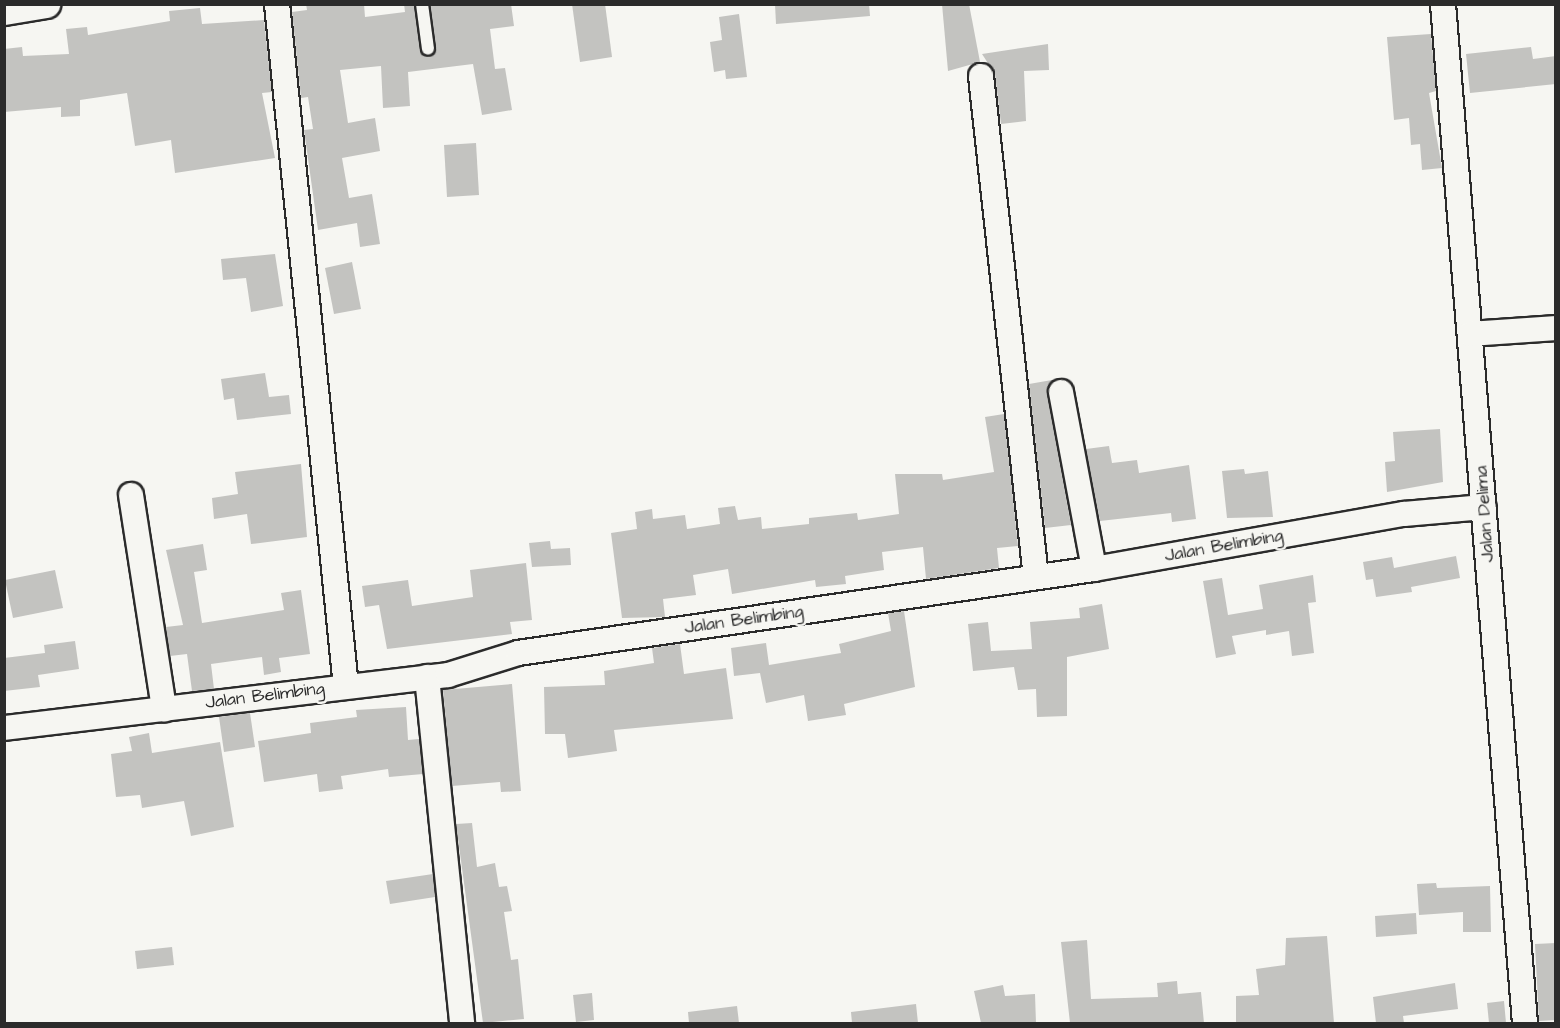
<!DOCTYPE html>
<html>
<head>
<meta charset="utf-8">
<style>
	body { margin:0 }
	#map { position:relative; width:1560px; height:1028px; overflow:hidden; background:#f6f6f2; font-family:"Architects Daughter",sans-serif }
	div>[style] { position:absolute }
	.building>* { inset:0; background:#c3c3c0 }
	.roads { filter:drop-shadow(2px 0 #2b2b2b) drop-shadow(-2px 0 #2b2b2b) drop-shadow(0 2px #2b2b2b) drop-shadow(0 -2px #2b2b2b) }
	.service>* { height:12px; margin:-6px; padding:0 6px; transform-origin:6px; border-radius:6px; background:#f6f6f2 }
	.minor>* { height:24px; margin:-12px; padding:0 12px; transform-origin:12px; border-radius:12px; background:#f6f6f2 }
	.tertiary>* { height:28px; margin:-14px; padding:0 14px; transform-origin:14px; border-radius:14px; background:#f6f6f2 }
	span { translate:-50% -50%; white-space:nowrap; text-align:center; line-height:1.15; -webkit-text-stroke:5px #f6f6f2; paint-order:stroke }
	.street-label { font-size:18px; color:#2b2b2b }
	.frame { position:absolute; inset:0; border:6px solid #2b2b2b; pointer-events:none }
</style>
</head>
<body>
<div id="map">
	<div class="building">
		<i style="clip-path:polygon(306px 4px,364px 4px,365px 17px,405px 12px,404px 4px,414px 4px,420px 51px,429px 57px,436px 48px,430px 4px,511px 4px,514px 26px,490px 29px,495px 69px,505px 68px,512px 110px,482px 115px,473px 64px,408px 72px,410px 106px,383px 108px,381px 66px,340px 70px,348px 123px,375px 118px,380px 151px,342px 158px,349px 198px,372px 194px,380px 244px,360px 247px,357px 223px,318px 230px,304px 130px,313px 129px,308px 97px,301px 98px,292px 12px,307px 10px)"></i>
		<i style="clip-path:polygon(572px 4px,605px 4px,612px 57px,580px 62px)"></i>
		<i style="clip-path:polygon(775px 4px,869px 4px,870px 16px,776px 24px)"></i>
		<i style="clip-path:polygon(942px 4px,969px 4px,980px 62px,948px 71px)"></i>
		<i style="clip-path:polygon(200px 8px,202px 24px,264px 20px,272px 92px,262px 93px,275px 158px,175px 173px,171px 140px,135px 146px,127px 93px,80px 100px,80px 116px,61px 117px,61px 107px,4px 112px,4px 49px,22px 47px,23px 56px,69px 54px,66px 29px,87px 27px,88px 35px,170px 21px,169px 11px)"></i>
		<i style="clip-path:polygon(739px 14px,747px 77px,726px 79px,725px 70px,714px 72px,710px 42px,722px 40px,719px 17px)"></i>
		<i style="clip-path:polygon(1431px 34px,1436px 91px,1429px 93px,1442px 168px,1422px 170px,1420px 144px,1411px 145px,1409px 118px,1394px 120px,1387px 37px)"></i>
		<i style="clip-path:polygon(1048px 44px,1049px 70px,1024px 71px,1026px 121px,1001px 124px,995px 74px,982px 54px)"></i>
		<i style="clip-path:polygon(1531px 47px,1533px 59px,1556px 56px,1556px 84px,1470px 93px,1466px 54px)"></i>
		<i style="clip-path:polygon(476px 143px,479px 195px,447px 197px,444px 145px)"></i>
		<i style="clip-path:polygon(275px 254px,283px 306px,251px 312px,246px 278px,223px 280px,221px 259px)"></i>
		<i style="clip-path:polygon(352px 262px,361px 309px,334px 314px,325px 268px)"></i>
		<i style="clip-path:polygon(265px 373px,269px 397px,289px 395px,291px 414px,237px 420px,234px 398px,224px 400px,221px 379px)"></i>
		<i style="clip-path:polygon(1052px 380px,1047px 395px,1071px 525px,1045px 528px,1029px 384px)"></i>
		<i style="clip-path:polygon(1004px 414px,1018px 546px,997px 548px,999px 568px,926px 579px,923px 547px,882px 552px,884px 570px,845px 576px,846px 584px,816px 587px,815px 580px,732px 594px,728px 569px,693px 575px,696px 595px,663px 599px,665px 617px,622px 618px,611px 533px,637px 529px,635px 512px,652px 509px,653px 519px,685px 515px,687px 529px,720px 524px,718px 508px,735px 506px,738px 520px,761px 517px,762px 529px,809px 524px,809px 518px,857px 513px,858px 520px,899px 514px,895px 474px,942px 474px,943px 480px,994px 472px,985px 417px)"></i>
		<i style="clip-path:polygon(1440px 429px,1443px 482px,1387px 492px,1385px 462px,1395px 461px,1393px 432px)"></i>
		<i style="clip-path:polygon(1109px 446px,1112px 463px,1137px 460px,1139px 473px,1189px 465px,1196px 519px,1172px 522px,1171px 513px,1100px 521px,1086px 449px)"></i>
		<i style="clip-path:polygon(301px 464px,307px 537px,251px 544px,247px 514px,214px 519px,212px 498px,238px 494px,235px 472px)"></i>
		<i style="clip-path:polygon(1244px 469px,1245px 474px,1268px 471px,1273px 517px,1227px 518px,1222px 471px)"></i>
		<i style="clip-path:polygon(550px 541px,551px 549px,570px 548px,571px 565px,532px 567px,529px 543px)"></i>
		<i style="clip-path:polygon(203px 544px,207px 570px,194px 572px,202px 623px,284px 610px,281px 593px,301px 590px,310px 654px,279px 658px,281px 672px,264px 675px,262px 657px,211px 664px,214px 689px,192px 691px,187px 654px,170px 656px,166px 627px,183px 625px,166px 550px)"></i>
		<i style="clip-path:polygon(1456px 556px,1460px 578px,1411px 587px,1412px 592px,1376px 597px,1373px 579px,1366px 580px,1363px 562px,1392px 557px,1394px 568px)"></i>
		<i style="clip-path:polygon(526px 563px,532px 620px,510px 622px,512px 634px,387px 649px,379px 605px,365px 607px,362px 586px,408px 580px,412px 606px,473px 597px,470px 570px)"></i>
		<i style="clip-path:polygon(55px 570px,63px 608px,13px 618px,5px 580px)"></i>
		<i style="clip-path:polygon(1313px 575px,1316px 602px,1308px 603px,1314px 653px,1292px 656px,1289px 631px,1266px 635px,1266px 630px,1232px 636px,1236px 654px,1216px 658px,1203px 581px,1222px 578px,1228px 615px,1263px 609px,1259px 585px)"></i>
		<i style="clip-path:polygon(1102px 604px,1109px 649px,1067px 657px,1067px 716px,1037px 717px,1036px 689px,1018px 690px,1014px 667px,973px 671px,968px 624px,988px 622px,991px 651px,1032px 649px,1030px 622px,1080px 618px,1079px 608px)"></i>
		<i style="clip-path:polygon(904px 611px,915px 687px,844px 704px,846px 715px,808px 721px,804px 695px,766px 703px,760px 673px,734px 676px,731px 648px,766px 643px,769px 665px,841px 653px,839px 644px,891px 631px,888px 613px)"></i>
		<i style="clip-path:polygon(75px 641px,79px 669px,38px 675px,40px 687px,4px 691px,4px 658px,45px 653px,44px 645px)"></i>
		<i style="clip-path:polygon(680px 644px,684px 674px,726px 668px,733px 719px,614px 730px,617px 751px,568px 758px,565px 734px,545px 734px,544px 687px,605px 685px,604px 671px,654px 663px,652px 648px)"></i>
		<i style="clip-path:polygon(512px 684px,521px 791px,501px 792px,500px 782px,452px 786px,443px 690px)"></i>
		<i style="clip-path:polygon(406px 707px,408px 740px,419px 739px,423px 774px,389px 777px,388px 769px,341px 776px,343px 789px,319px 792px,317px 774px,264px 782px,258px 741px,311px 733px,310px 723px,357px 717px,356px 710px)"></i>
		<i style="clip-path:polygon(250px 713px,255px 747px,224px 752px,219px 717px)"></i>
		<i style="clip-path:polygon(149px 733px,152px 753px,220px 742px,234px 827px,191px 836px,184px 801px,142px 808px,140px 795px,116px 797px,111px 754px,132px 751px,129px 737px)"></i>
		<i style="clip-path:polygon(472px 823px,477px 867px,495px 863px,499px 887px,507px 886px,512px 911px,504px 912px,511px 960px,518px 959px,524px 1019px,483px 1023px,456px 824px)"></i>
		<i style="clip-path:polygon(433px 874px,435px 897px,390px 904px,386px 881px)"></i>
		<i style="clip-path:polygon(1436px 883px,1437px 888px,1490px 886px,1491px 932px,1463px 932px,1463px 912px,1419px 915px,1417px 884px)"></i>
		<i style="clip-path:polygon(1416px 913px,1417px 934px,1376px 937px,1375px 916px)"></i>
		<i style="clip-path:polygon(1327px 936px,1334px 1023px,1236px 1023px,1236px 996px,1259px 995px,1256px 969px,1285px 965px,1286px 938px)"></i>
		<i style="clip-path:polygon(1087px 940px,1091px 999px,1158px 997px,1157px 983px,1177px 981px,1178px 994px,1201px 992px,1204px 1023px,1070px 1023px,1061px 942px)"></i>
		<i style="clip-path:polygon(1556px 943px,1556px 1020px,1539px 1021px,1535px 944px)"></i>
		<i style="clip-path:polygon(172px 947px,174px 965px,137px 969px,135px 951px)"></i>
		<i style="clip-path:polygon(1455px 983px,1458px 1009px,1403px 1016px,1404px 1023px,1376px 1023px,1373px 997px)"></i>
		<i style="clip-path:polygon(1003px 985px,1005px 996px,1035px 994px,1036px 1023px,981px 1023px,974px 991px)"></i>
		<i style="clip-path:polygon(592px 993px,594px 1020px,576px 1022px,573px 995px)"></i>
		<i style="clip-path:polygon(1504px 1001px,1506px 1023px,1489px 1023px,1487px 1003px)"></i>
		<i style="clip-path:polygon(916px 1004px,918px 1023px,852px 1023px,851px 1012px)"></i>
		<i style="clip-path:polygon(737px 1006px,739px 1023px,689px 1023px,688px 1012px)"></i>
	</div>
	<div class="roads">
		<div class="service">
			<i style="left:422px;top:4px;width:45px;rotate:82.4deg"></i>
		</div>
		<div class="minor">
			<i style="left:277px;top:4px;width:686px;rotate:84.23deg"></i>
			<i style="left:1443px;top:4px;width:1023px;rotate:85.4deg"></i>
			<i style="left:981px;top:76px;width:504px;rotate:83.74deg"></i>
			<i style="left:1470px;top:334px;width:86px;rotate:-4deg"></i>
			<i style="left:1061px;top:392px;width:180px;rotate:79.4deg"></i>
			<i style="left:131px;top:495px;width:217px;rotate:81.2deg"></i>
			<i style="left:427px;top:677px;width:349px;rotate:84.2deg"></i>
			<i style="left:4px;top:728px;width:447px;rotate:-6.8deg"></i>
			<i style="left:448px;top:675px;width:73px;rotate:-17.4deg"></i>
			<i style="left:518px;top:653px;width:582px;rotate:-8.3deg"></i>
			<i style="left:1094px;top:569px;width:315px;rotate:-10.1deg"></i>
			<i style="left:1404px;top:514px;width:80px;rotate:-5deg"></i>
		</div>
		<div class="tertiary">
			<i style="left:4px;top:11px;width:43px;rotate:-9.5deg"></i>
		</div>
	</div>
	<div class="street-label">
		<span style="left:1485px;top:514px;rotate:-94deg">Jalan Delima</span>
		<span style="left:1224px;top:546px;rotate:-10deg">Jalan Belimbing</span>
		<span style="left:744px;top:620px;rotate:-8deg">Jalan Belimbing</span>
		<span style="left:265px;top:696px;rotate:-7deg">Jalan Belimbing</span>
	</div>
	<div class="frame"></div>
</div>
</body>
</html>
